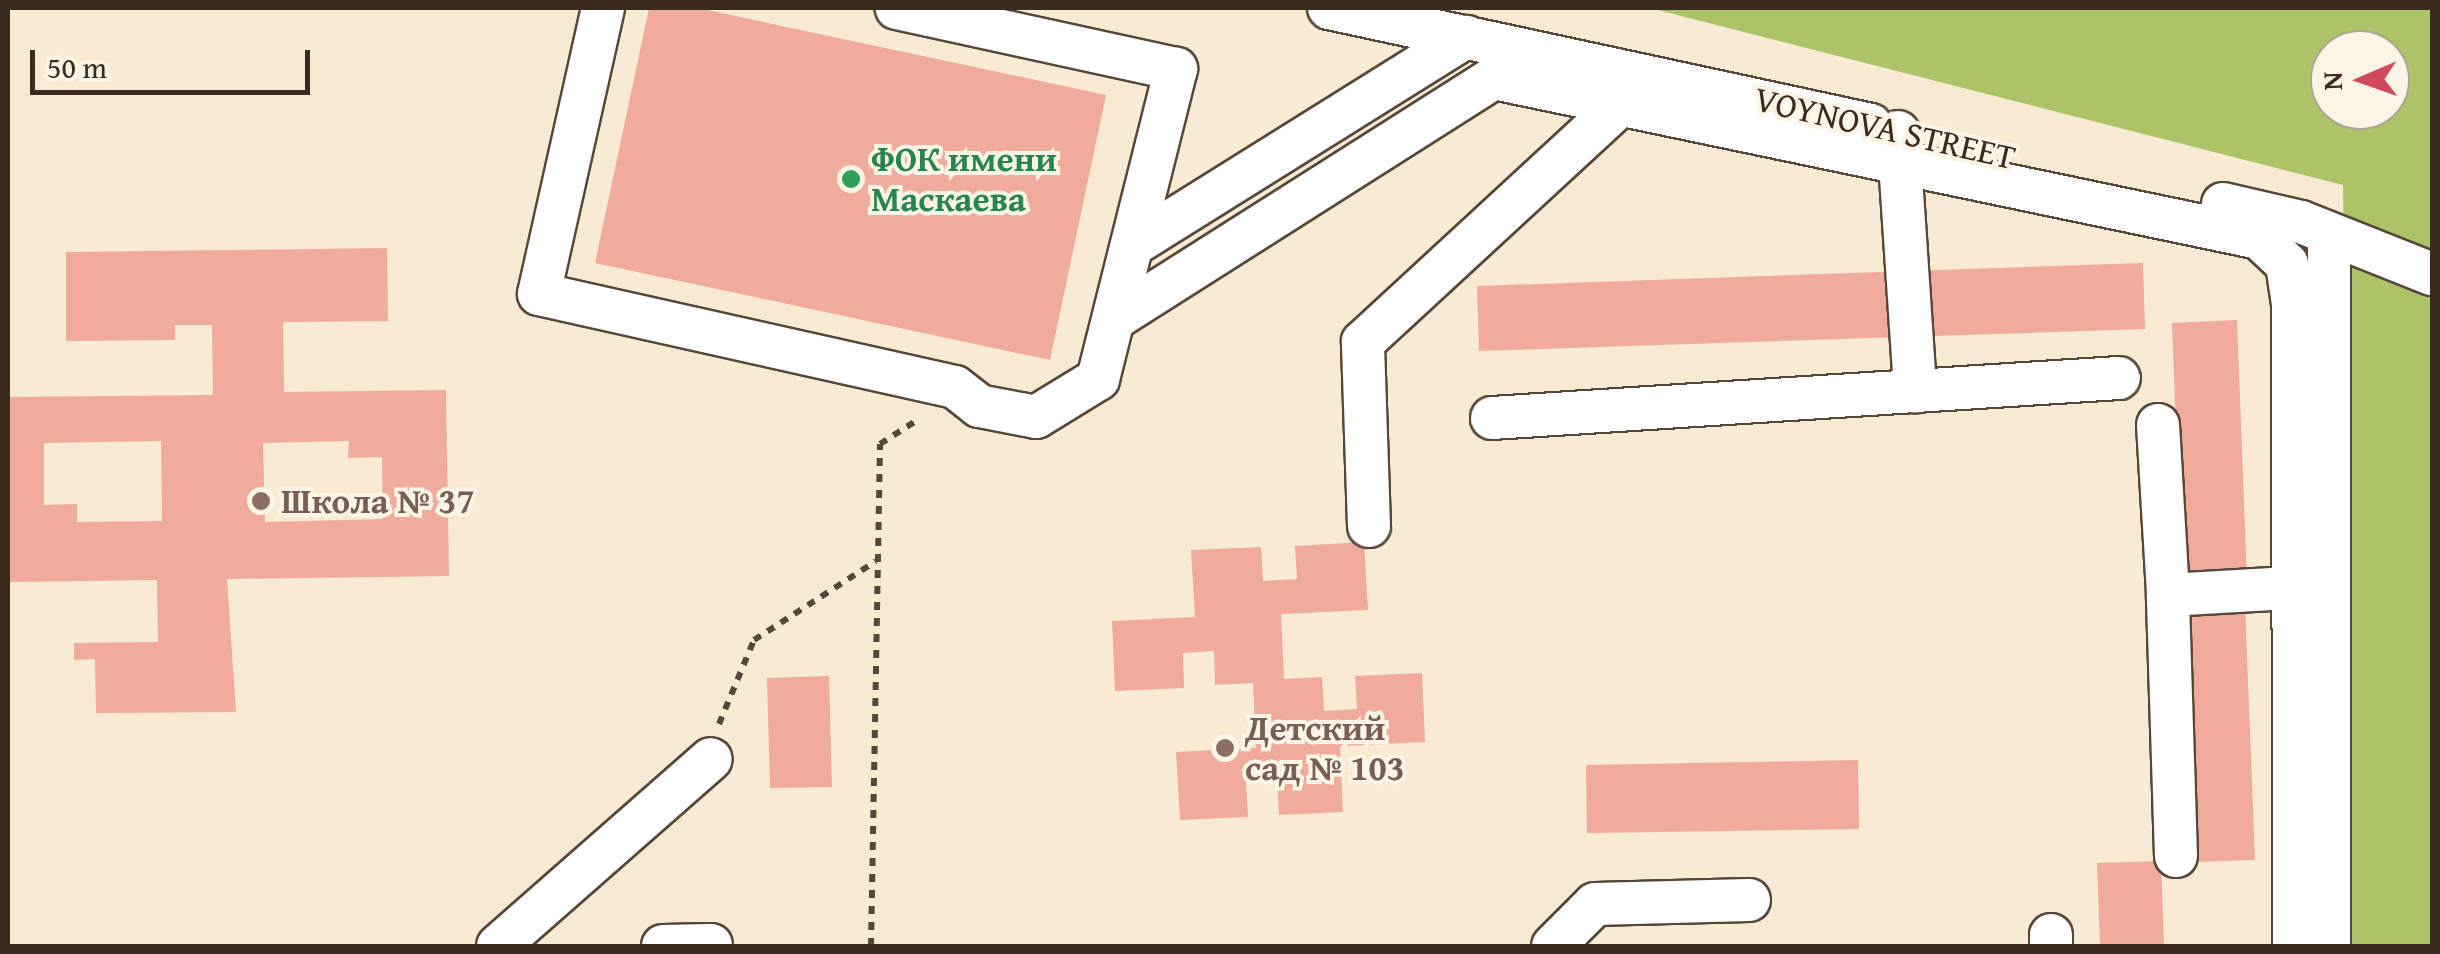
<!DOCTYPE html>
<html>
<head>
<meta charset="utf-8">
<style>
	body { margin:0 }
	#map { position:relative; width:2440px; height:954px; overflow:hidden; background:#f8ead3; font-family:"Gentium Book Plus",serif }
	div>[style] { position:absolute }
	.green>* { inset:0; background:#adc368 }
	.building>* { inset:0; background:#f0ab9c }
	.path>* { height:6px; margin-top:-3px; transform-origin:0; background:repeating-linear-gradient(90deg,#574739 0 8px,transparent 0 16px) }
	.roads { filter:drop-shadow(2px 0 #574739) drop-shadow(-2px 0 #574739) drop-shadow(0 2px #574739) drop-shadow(0 -2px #574739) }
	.minor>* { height:42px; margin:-21px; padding:0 21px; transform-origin:21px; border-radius:21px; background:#fff }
	.dots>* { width:28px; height:28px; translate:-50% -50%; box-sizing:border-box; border:5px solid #fcf5e5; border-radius:50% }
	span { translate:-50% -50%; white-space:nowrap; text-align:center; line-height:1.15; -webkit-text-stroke:8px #fcf5e5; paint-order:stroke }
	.street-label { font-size:35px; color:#3b2a1e }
	.leisure-label { font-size:35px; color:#27864d; font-weight:700 }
	.left { translate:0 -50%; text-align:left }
	.education-label { font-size:35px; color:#785e54; font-weight:700 }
	.frame { position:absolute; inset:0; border:10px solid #3b2a1e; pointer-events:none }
	.north { position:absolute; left:2310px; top:30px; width:100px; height:100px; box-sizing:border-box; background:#fcf5e5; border:2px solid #afa495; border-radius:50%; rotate:268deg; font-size:28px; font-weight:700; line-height:40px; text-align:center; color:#3b2a1e }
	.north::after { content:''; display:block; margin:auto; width:35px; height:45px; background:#d1495b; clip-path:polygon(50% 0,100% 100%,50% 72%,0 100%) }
	.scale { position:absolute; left:30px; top:50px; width:280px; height:45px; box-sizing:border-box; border:5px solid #3b2a1e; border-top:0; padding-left:12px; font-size:30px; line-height:35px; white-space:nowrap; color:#3b2a1e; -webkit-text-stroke:8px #fcf5e5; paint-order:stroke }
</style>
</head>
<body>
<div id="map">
	<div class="green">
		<i style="clip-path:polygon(evenodd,1650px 8px,2432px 8px,2432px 946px,2352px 946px,2343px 185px,1650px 8px,2330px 50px,2390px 50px,2390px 110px,2330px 110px,2330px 50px)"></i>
	</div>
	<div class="building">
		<i style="clip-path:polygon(649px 8px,698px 8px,1106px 95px,1050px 360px,595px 263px)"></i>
		<i style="clip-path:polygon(evenodd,387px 248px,388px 321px,283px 322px,284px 392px,446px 390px,449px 576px,227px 579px,236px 712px,96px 713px,95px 659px,74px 660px,74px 643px,158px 642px,157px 580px,8px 582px,8px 397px,213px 395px,212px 325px,175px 325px,175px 340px,66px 341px,66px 252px,387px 248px,161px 441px,162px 521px,77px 522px,77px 504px,44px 505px,44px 443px,161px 441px,387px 248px,349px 441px,348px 458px,382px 457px,383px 519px,265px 522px,263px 443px,349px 441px)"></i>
		<i style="clip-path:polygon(2143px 263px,2145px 329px,1479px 351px,1477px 286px)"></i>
		<i style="clip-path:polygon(2237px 320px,2247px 582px,2182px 584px,2172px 323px)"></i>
		<i style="clip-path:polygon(1364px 542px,1368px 610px,1281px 614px,1284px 679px,1322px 677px,1324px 711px,1357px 709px,1355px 676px,1422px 673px,1425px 742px,1340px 746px,1343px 812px,1279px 815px,1277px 781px,1246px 782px,1248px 817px,1180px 820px,1176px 752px,1256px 748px,1253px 683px,1215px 685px,1214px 651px,1183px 653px,1184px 688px,1115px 691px,1112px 621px,1195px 617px,1191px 550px,1261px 547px,1263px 581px,1297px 579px,1295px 546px)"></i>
		<i style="clip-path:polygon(2245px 606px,2255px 860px,2194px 862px,2184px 608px)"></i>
		<i style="clip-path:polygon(829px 676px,832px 787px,770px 788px,767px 678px)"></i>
		<i style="clip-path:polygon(1858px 760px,1859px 829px,1587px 833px,1586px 765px)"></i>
		<i style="clip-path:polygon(2161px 861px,2164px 946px,2100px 946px,2097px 863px)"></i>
	</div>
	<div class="path">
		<i style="left:719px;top:724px;width:91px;rotate:-67.4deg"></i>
		<i style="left:754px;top:640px;width:145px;rotate:-32.9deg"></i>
		<i style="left:871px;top:946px;width:502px;rotate:-88.97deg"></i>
		<i style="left:880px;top:444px;width:46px;rotate:-32.7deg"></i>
	</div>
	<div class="roads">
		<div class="minor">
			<i style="left:603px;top:8px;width:293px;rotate:102.6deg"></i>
			<i style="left:539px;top:294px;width:426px;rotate:12.6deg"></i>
			<i style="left:955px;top:387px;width:31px;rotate:38deg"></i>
			<i style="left:979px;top:406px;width:58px;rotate:10.9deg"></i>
			<i style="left:1036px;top:417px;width:73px;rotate:-31.5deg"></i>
			<i style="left:1098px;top:379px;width:320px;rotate:-75.9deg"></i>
			<i style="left:1176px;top:69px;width:286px;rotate:-167.7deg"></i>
			<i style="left:1329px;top:8px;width:554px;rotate:12.18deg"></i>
			<i style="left:1898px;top:132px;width:260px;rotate:86.2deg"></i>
			<i style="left:2223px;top:204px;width:80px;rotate:13deg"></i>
			<i style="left:2301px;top:222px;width:141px;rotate:21.7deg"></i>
			<i style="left:1133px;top:245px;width:393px;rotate:-32deg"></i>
			<i style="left:1114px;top:319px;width:450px;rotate:-32.4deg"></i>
			<i style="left:1494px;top:78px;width:782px;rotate:11.81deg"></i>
			<i style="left:2259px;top:238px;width:38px;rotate:43deg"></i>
			<i style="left:2287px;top:264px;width:40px;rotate:81.5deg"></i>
			<i style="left:2293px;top:304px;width:642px;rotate:89.91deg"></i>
			<i style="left:1492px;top:418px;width:628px;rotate:-3.65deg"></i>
			<i style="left:2158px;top:425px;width:170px;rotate:86.6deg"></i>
			<i style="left:1369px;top:526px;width:184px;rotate:-91.9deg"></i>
			<i style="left:1363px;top:342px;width:372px;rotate:-42.7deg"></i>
			<i style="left:2176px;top:856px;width:261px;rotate:-91.8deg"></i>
			<i style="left:2168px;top:595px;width:156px;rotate:-3.3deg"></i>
			<i style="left:2051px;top:935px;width:11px;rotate:90deg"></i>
			<i style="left:498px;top:946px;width:283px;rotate:-41.3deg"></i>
			<i style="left:663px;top:946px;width:48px;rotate:-1.2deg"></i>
			<i style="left:1553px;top:946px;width:59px;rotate:-45deg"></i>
			<i style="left:1595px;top:904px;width:154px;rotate:-1.5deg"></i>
			<i style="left:2329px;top:946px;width:711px;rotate:-90deg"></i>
		</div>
	</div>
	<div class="dots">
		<i style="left:851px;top:179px;background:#2e9e5b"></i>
		<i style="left:261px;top:501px;background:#8d6e63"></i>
		<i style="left:1225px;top:748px;background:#8d6e63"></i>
	</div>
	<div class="street-label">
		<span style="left:1885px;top:128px;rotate:13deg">VOYNOVA STREET</span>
	</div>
	<div class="leisure-label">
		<span class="left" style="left:871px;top:179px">ФОК имени<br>Маскаева</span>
	</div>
	<div class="education-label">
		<span class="left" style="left:281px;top:501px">Школа № 37</span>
		<span class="left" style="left:1245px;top:748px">Детский<br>сад № 103</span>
	</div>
	<div class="frame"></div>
	<div class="north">N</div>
	<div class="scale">50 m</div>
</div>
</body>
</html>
